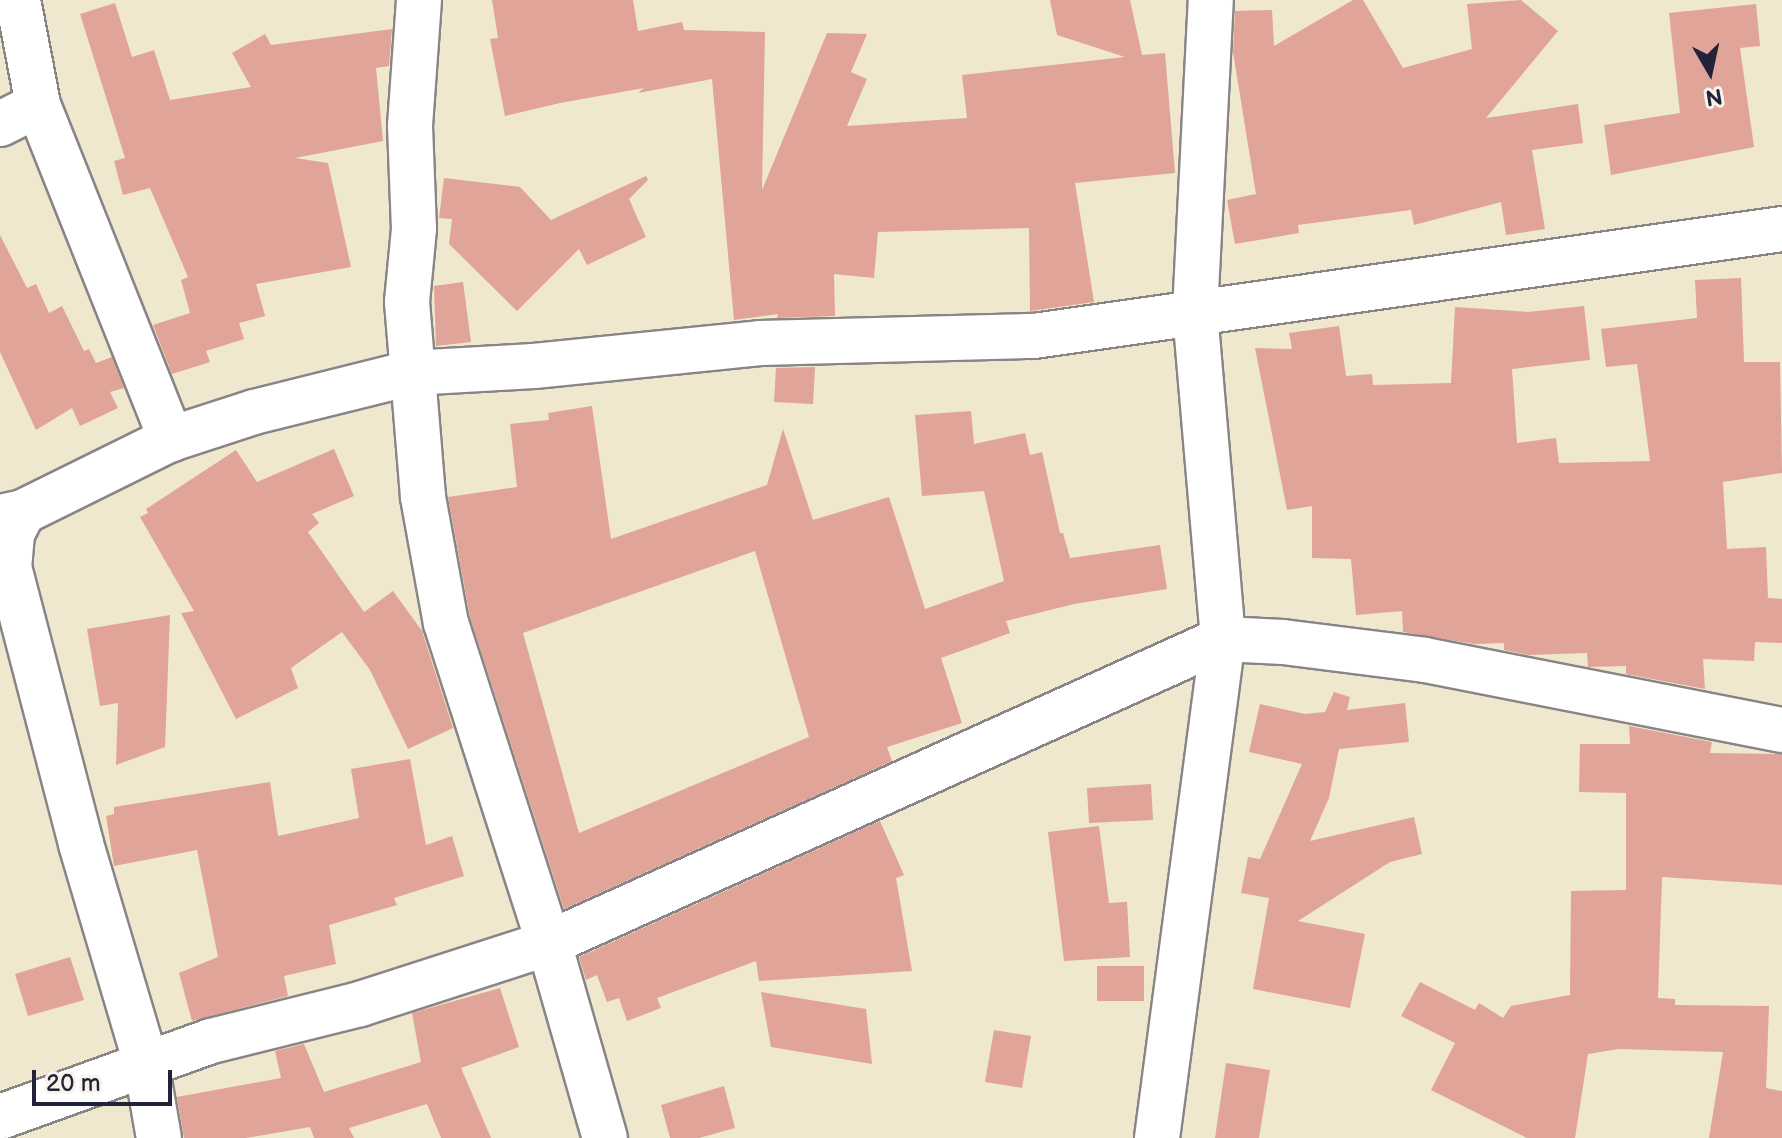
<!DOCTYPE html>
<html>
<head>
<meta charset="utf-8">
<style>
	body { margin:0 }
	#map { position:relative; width:1782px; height:1138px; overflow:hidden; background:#f0e7cf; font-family:"Balsamiq Sans",sans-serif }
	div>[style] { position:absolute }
	.building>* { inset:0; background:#e0a498 }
	.roads { filter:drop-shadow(2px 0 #898485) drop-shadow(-2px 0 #898485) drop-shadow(0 2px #898485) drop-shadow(0 -2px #898485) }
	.street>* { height:44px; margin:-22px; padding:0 22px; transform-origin:22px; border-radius:22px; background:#fff }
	span { translate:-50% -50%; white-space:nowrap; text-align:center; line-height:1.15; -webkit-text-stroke:8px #f7f3e8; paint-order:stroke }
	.north { position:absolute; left:1670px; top:32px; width:80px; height:80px; -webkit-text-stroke:6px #f7f3e8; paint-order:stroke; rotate:171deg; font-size:22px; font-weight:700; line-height:32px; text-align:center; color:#22223b }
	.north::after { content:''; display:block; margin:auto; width:28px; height:36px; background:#22223b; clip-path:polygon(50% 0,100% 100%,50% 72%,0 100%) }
	.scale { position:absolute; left:32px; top:1070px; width:140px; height:36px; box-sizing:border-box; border:4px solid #22223b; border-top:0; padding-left:10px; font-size:24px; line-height:28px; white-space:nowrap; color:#22223b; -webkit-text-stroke:6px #f7f3e8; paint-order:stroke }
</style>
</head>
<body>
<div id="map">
	<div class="building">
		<i style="clip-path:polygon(492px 0,633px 0,638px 31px,682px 22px,684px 30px,765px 32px,762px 190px,827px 33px,867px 34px,851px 72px,867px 79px,847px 126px,967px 118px,962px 75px,1125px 57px,1057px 35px,1050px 0,1130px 0,1142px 55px,1165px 53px,1175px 173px,1075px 183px,1094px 302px,1030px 311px,1029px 228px,878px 232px,874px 278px,834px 274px,835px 316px,777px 318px,778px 314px,734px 320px,712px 79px,638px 93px,644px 88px,560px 103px,505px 116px,490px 39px,498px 38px)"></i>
		<i style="clip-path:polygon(1353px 0,1363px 0,1403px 68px,1472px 49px,1467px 4px,1521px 0,1558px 31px,1486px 118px,1578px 104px,1583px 143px,1532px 150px,1545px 229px,1506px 235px,1501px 202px,1414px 225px,1411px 210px,1298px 225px,1299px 233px,1235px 244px,1227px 200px,1256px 194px,1233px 52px,1235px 11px,1272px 10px,1274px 46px)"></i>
		<i style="clip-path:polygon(115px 3px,132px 57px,154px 50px,170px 100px,251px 87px,232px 53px,265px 34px,271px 45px,392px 29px,389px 66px,376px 68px,383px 141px,295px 158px,328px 163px,351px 267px,256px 284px,265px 316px,239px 323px,244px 339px,206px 351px,210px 362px,172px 374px,153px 325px,190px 313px,181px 280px,188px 277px,150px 188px,123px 195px,114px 161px,125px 158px,80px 14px)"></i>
		<i style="clip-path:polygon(1756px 4px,1760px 46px,1740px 48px,1754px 147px,1611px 175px,1604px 125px,1680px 113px,1669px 13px)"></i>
		<i style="clip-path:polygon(646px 176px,648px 180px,629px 199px,646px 237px,587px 265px,579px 249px,517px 311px,449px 244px,452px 219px,439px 218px,444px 178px,520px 187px,551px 220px)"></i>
		<i style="clip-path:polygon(0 235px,27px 288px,36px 284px,49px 313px,62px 306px,84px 351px,89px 349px,96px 363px,112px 357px,124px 388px,110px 392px,118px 408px,80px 426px,72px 408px,36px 430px,0 352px)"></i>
		<i style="clip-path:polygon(1741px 278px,1744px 362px,1780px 362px,1782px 473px,1723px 482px,1727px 549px,1766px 547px,1768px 598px,1782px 599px,1782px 643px,1755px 642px,1754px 661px,1703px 659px,1705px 689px,1626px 674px,1626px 666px,1588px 667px,1587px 653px,1528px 655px,1504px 650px,1504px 643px,1474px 644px,1403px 632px,1402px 611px,1356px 615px,1351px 559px,1312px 558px,1312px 506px,1287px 510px,1255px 348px,1292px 349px,1289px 333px,1339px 326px,1346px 376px,1372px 374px,1373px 385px,1451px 383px,1455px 307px,1528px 312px,1584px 306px,1590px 360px,1512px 369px,1517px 443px,1556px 438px,1559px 463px,1650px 461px,1637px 364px,1606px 367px,1601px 329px,1697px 318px,1695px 280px)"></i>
		<i style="clip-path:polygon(463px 282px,471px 342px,436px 346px,434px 286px)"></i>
		<i style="clip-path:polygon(815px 367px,813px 404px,774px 402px,776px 368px)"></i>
		<i style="clip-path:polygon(evenodd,592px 406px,611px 539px,767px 485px,783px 429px,813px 520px,889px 497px,925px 609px,1004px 581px,984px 491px,922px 496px,915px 415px,971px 411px,974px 444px,1025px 433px,1030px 455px,1042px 452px,1060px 533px,1063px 533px,1070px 558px,1160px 545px,1167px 589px,1074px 604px,1006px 621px,1010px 633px,941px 658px,962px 723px,887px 747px,892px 761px,564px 909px,470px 617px,448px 497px,517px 487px,510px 424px,549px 420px,548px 413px,592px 406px,755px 551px,809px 737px,579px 833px,523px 633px,755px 551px)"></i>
		<i style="clip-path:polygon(334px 449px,354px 496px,312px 514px,319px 523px,308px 532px,364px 612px,393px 591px,422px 631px,453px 728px,408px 749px,370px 670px,342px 632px,291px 668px,298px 688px,236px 719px,181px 613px,194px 611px,140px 517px,148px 513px,146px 509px,236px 450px,257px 482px)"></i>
		<i style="clip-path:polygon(170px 615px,165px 747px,116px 765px,118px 703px,100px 706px,87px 629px)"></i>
		<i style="clip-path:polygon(1334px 692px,1350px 697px,1347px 710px,1405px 703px,1409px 742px,1339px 749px,1329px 798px,1310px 841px,1414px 817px,1422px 854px,1390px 862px,1298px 921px,1365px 934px,1350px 1008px,1253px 989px,1269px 898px,1241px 893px,1248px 857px,1260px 859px,1302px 764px,1249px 752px,1260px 704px,1305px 714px,1325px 712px)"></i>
		<i style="clip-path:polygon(1629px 726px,1712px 742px,1710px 753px,1782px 754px,1782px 885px,1662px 877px,1658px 998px,1675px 999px,1675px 1005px,1769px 1006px,1766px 1088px,1782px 1091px,1782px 1138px,1709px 1138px,1723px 1052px,1619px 1049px,1588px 1054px,1575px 1138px,1527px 1138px,1431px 1090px,1455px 1043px,1401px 1016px,1420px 982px,1475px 1010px,1479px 1003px,1503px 1018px,1511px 1006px,1570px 995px,1571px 891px,1626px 890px,1626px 793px,1579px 792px,1580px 744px,1630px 744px)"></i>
		<i style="clip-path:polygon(410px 759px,426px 845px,452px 836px,464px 876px,394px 898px,397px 905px,329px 925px,336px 964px,284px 976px,288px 996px,192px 1021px,179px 973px,218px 957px,197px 850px,114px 866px,106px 816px,114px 814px,114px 807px,270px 782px,278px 836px,359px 818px,351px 769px)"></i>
		<i style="clip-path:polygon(1151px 784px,1153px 820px,1089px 823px,1087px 788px)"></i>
		<i style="clip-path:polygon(880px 821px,904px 875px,896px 878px,912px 971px,759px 981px,756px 961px,657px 998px,661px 1008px,627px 1021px,619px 998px,607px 1002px,597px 975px,586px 980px,579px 957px)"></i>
		<i style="clip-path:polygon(1099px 826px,1109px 903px,1127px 902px,1130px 957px,1064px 961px,1048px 832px)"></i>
		<i style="clip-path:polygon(70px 957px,84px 1000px,28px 1016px,15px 974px)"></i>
		<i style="clip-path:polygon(1097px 966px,1144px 966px,1144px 1001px,1097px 1001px)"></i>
		<i style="clip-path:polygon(500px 988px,519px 1047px,461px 1068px,491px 1138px,441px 1138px,427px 1104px,349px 1128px,354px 1138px,314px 1138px,310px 1127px,246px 1138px,184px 1138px,177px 1097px,281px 1078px,275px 1051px,304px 1044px,324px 1092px,421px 1062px,412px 1013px)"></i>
		<i style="clip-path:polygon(761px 992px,866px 1009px,872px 1064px,771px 1047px)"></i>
		<i style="clip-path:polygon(994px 1030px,1031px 1036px,1022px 1088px,985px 1082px)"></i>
		<i style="clip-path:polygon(1226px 1063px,1270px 1070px,1259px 1138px,1215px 1138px)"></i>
		<i style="clip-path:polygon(724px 1086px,735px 1128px,699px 1138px,670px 1138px,661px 1105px)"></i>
	</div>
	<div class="roads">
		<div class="street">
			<i style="left:18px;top:0;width:107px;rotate:79.2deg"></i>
			<i style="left:38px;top:105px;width:360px;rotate:68.3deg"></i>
			<i style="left:419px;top:0;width:126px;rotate:94.1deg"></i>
			<i style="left:410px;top:126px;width:103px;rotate:87.8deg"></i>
			<i style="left:414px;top:229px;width:73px;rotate:95.5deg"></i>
			<i style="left:407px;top:302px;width:196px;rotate:85.3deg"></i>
			<i style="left:423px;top:497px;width:128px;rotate:79.7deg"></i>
			<i style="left:446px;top:623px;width:336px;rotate:72.2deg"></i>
			<i style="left:549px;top:943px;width:203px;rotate:74deg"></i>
			<i style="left:0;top:124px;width:42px;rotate:-26.6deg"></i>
			<i style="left:23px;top:512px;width:25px;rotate:117deg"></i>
			<i style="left:12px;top:534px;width:33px;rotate:95deg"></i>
			<i style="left:9px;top:567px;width:286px;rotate:75.4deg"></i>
			<i style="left:81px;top:844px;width:228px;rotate:73.5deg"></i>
			<i style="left:146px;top:1063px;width:76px;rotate:80.2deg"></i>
			<i style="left:0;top:517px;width:24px;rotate:-12deg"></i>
			<i style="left:23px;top:512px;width:165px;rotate:-26.3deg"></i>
			<i style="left:171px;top:439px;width:87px;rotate:-18deg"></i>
			<i style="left:254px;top:412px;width:162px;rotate:-14deg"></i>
			<i style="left:411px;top:373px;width:123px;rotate:-3.3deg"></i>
			<i style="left:534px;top:366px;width:227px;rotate:-5.8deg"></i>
			<i style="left:760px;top:343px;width:274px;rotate:-1.5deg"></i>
			<i style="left:1034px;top:336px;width:756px;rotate:-8.14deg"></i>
			<i style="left:0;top:1117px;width:224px;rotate:-19.8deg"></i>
			<i style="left:211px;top:1041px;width:154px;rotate:-13.9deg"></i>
			<i style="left:360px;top:1004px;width:199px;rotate:-17.9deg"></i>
			<i style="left:549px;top:943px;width:739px;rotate:-24.28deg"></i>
			<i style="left:1223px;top:639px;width:60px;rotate:2.9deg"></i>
			<i style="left:1283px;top:642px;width:143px;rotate:7.2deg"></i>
			<i style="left:1425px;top:660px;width:364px;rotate:11.1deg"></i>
			<i style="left:1157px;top:1138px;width:503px;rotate:-82.47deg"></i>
			<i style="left:1223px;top:639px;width:328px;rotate:-94.9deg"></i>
			<i style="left:1195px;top:312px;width:312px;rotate:-87.1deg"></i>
		</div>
	</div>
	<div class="north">N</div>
	<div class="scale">20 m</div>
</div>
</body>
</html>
